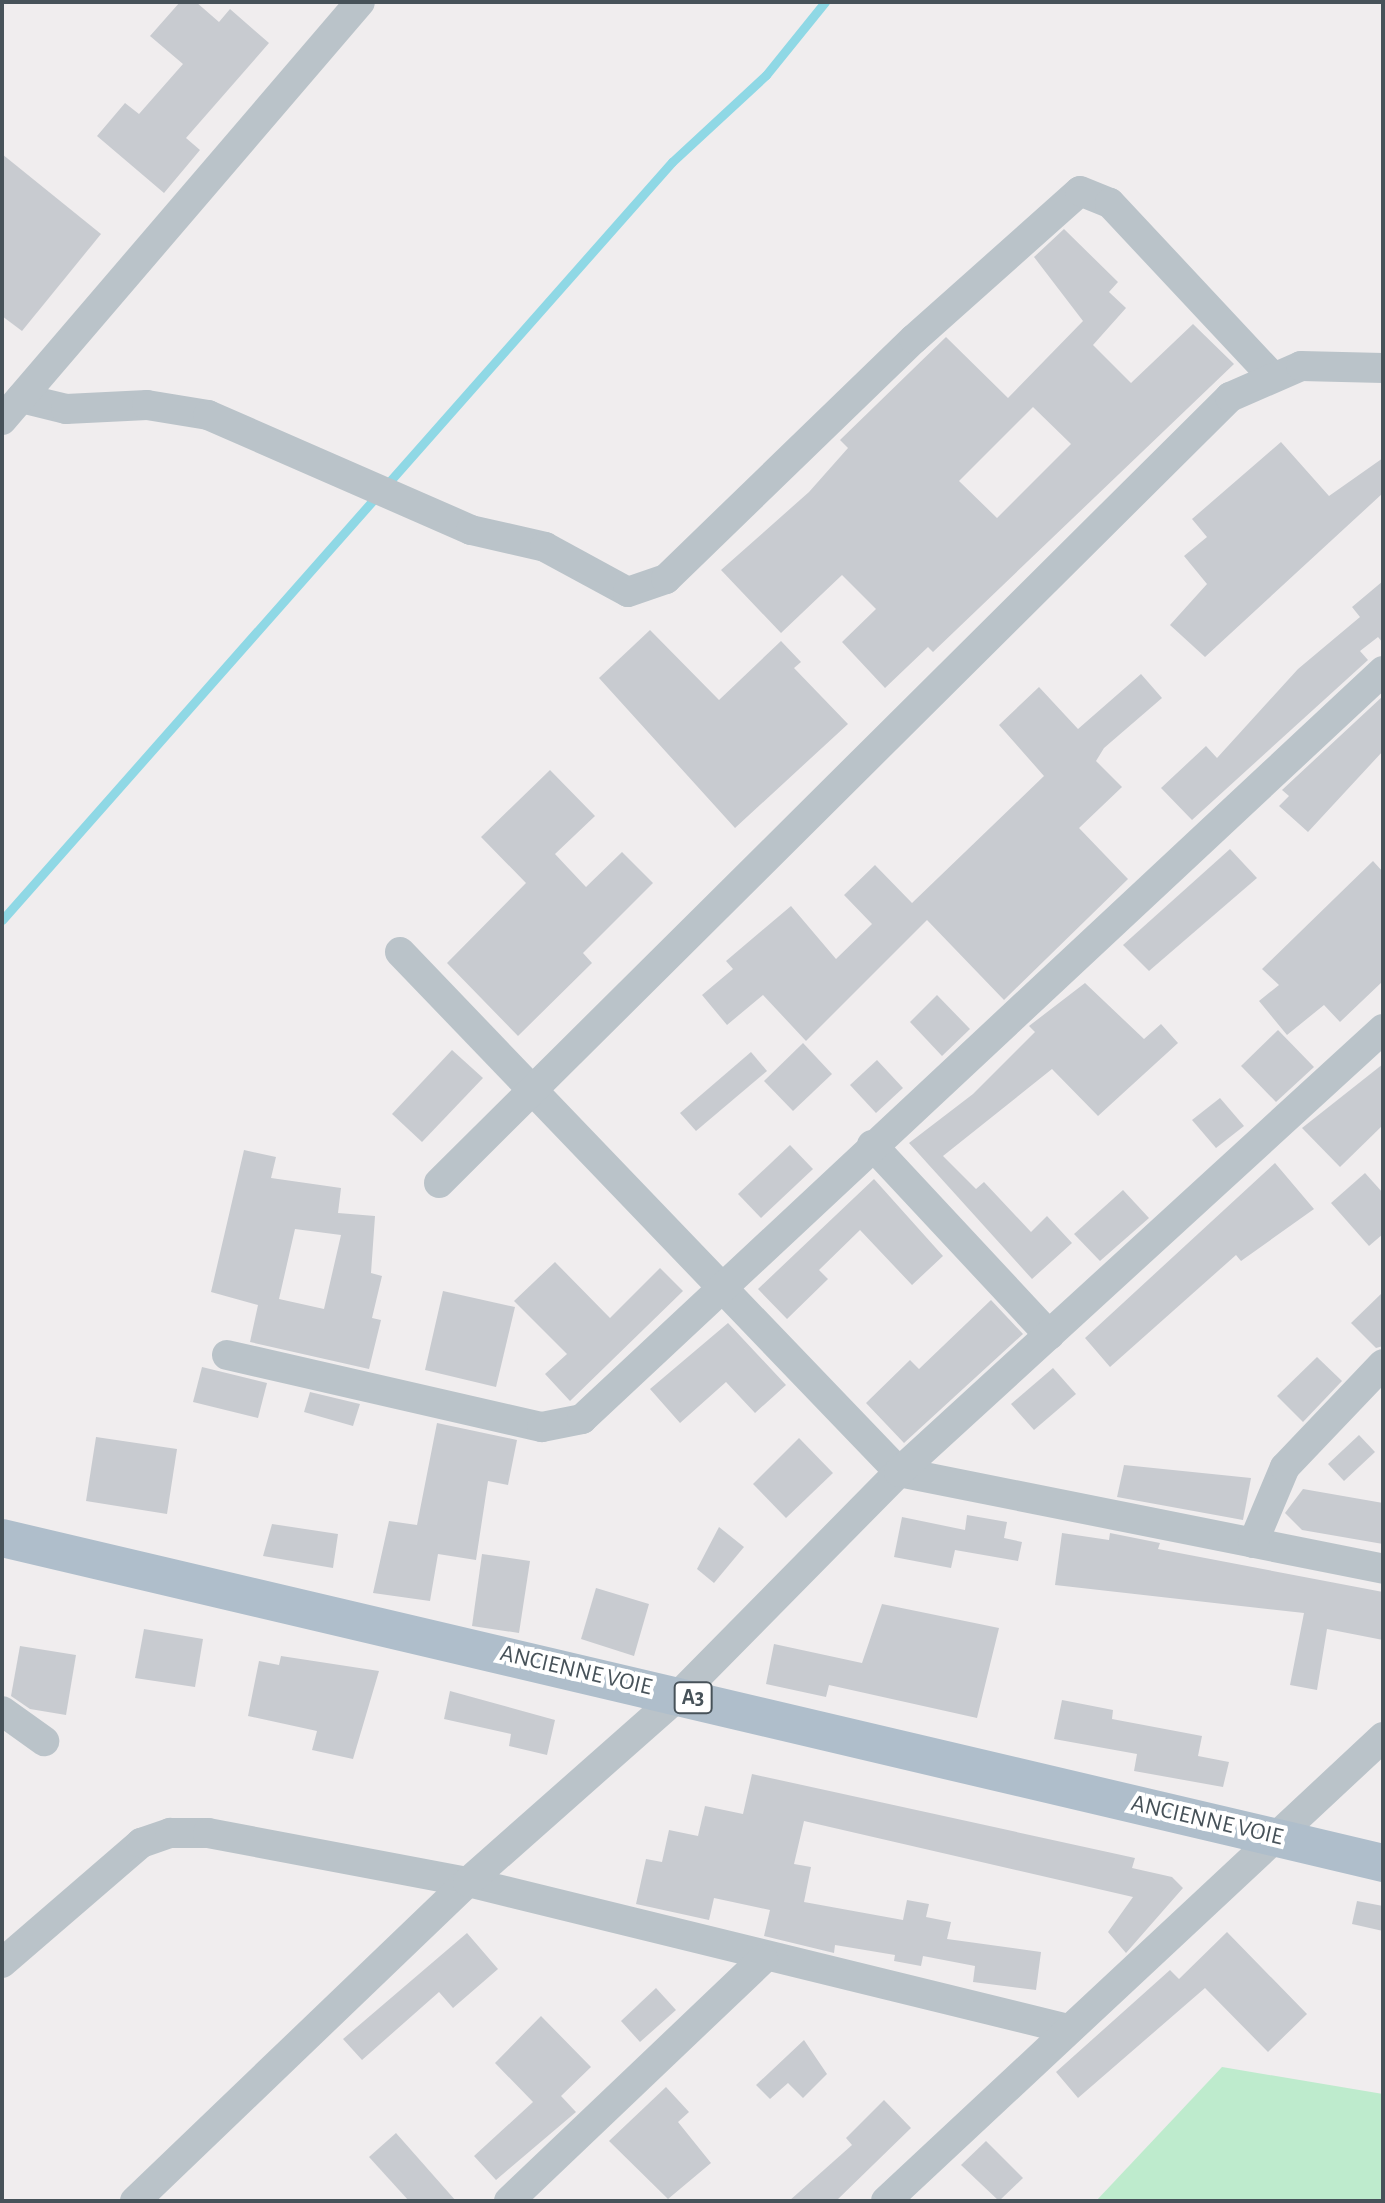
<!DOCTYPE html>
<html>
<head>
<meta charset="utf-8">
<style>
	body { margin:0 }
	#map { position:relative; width:1385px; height:2203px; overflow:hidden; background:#f0edee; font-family:"Alegreya Sans",sans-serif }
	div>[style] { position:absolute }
	.green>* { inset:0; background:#beebcd }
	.stream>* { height:9px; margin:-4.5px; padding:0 4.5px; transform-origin:4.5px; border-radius:4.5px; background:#8fd8e5 }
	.building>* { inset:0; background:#c8cbd0 }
	.minor>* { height:30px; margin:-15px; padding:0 15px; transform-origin:15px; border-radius:15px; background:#bac3c9 }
	.major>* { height:38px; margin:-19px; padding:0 19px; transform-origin:19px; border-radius:19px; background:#afbecb }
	span { translate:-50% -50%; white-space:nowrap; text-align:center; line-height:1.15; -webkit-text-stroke:8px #fff; paint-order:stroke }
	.shield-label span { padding:2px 6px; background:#fff; border:2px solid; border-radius:6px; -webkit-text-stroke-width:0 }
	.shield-label { font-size:22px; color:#475259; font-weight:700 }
	.street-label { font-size:24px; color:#475259 }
	.frame { position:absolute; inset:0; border:4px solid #475259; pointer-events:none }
</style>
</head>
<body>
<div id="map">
	<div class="green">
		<i style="clip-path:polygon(1222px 2067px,1383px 2094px,1383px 2201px,1096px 2201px)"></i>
	</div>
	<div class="stream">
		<i style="left:2px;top:920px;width:1012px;rotate:-48.53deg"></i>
		<i style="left:672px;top:162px;width:128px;rotate:-42.8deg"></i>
		<i style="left:766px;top:75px;width:94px;rotate:-51.1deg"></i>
	</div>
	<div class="building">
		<i style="clip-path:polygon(180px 2px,196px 2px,219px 22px,230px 9px,269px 43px,186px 138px,200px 150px,164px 193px,97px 136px,125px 103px,139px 114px,183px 64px,150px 36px)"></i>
		<i style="clip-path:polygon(2px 154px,101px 234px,22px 331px,2px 316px)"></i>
		<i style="clip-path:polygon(evenodd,1064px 229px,1118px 282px,1109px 292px,1126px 308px,1093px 345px,1131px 383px,1193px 324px,1234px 364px,933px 652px,928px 647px,885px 688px,842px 642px,876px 609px,842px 575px,781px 633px,721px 570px,809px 492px,848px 448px,840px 440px,946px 337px,1008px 398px,1083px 321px,1034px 257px,1064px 229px,1033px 407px,1071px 444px,997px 518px,959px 481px,1033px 407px)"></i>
		<i style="clip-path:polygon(1281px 442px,1329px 496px,1383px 458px,1383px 493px,1205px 657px,1170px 625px,1207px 584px,1184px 556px,1207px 537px,1192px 519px)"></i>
		<i style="clip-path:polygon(1383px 581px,1383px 643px,1378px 637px,1360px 651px,1368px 660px,1192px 820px,1161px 788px,1206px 746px,1217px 758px,1298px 669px,1360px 617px,1352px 607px)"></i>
		<i style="clip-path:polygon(650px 630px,719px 700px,781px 641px,801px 662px,794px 668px,848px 724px,735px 828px,599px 678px)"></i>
		<i style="clip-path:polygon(1141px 674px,1162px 698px,1104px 748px,1096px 761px,1122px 787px,1079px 828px,1128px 879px,1004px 1000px,927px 920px,806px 1041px,763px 995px,727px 1025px,702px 995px,733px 969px,726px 961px,791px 906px,836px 959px,872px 924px,844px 895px,875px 865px,912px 903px,1044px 776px,999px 725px,1039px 687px,1078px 729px)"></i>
		<i style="clip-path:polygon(1383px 696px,1383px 751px,1308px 832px,1279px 806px,1289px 796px,1282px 790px)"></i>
		<i style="clip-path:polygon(550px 770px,595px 816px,555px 854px,586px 887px,622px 852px,653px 883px,583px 953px,592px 963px,518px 1036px,447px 963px,526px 883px,481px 837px)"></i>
		<i style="clip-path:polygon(1230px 849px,1257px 878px,1149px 971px,1123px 945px)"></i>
		<i style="clip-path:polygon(1373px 861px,1383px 872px,1383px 981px,1340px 1022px,1324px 1005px,1287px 1035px,1259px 1001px,1279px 985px,1262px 969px)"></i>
		<i style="clip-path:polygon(1085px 983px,1144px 1039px,1161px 1024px,1178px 1043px,1098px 1116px,1052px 1069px,943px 1156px,976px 1189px,984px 1182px,1031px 1232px,1047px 1216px,1072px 1243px,1032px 1279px,909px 1143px,973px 1094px,1035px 1032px,1029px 1026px)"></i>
		<i style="clip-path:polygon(937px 995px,970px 1029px,942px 1056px,910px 1022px)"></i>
		<i style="clip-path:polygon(1278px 1030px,1314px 1067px,1276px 1102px,1241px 1066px)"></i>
		<i style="clip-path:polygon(803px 1043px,832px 1074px,793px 1111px,764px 1081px)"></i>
		<i style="clip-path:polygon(452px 1050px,483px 1078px,422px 1142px,392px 1114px)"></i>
		<i style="clip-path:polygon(751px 1052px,767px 1071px,696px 1131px,680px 1113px)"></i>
		<i style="clip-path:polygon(877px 1060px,903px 1088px,876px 1113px,850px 1085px)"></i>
		<i style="clip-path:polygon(1383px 1064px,1383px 1125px,1340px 1167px,1302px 1128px)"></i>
		<i style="clip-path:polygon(1220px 1098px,1244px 1126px,1216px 1148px,1192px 1120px)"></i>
		<i style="clip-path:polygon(790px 1145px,813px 1169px,761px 1218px,738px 1194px)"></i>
		<i style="clip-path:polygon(evenodd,244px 1150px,276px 1157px,271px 1178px,341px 1188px,338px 1213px,375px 1216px,371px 1273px,382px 1276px,372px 1318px,381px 1320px,369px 1369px,250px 1342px,258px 1305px,211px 1292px,244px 1150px,295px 1229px,341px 1235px,324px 1309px,279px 1299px,295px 1229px)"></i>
		<i style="clip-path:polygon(1275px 1163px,1314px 1209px,1241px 1261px,1236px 1255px,1110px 1367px,1085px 1338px)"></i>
		<i style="clip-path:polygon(1365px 1173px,1383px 1193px,1383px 1234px,1369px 1246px,1331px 1203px)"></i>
		<i style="clip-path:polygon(874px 1179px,943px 1256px,912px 1285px,860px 1230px,819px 1270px,828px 1279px,787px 1319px,758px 1289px)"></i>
		<i style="clip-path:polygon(1123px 1190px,1149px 1218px,1100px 1261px,1074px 1234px)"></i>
		<i style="clip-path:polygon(555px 1262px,610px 1318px,660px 1268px,683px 1291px,570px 1401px,545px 1374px,567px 1354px,514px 1301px)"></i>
		<i style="clip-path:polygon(443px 1291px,515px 1307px,496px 1387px,425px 1370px)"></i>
		<i style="clip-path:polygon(1383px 1292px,1383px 1346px,1376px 1348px,1351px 1323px)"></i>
		<i style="clip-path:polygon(991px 1300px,1023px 1334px,904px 1443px,866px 1403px,910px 1360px,919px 1369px)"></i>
		<i style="clip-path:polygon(728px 1323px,786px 1385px,755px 1413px,726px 1382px,680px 1423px,650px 1389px)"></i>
		<i style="clip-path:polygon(1317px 1357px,1342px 1381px,1303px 1422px,1277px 1396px)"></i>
		<i style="clip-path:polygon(202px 1367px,267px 1383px,258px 1418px,193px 1402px)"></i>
		<i style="clip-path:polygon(1053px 1368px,1076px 1394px,1034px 1430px,1011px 1404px)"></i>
		<i style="clip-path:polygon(310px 1392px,360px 1404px,353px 1426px,304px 1412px)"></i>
		<i style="clip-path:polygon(437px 1423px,517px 1440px,508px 1485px,488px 1481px,476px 1560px,438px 1554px,430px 1601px,373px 1593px,389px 1521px,417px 1525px)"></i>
		<i style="clip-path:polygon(1359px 1435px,1375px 1452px,1344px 1481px,1328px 1464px)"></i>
		<i style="clip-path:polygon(96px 1437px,177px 1449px,167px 1514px,86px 1501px)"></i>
		<i style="clip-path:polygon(799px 1438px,833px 1473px,786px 1518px,753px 1484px)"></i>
		<i style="clip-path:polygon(1124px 1465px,1251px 1478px,1243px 1520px,1117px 1497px)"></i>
		<i style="clip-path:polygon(1303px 1489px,1383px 1503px,1383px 1544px,1302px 1530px,1285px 1513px)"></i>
		<i style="clip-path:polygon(967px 1515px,1007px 1522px,1004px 1538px,1022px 1542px,1018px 1561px,955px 1550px,951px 1568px,894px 1557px,902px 1517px,965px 1530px)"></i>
		<i style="clip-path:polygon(272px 1524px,338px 1534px,333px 1568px,263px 1556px)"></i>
		<i style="clip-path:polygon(719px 1527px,744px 1547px,714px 1583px,697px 1569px)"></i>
		<i style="clip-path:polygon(1062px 1533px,1109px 1540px,1110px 1533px,1160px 1543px,1158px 1549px,1383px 1592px,1383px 1640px,1327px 1629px,1317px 1690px,1290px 1685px,1304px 1613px,1055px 1585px)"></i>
		<i style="clip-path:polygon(482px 1554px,530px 1561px,519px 1633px,472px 1626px)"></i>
		<i style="clip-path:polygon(596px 1588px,649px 1604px,634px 1656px,581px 1639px)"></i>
		<i style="clip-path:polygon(882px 1604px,999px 1628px,977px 1718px,829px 1685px,826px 1697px,766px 1684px,774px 1644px,862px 1663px)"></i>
		<i style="clip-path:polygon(144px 1629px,203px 1639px,195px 1687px,135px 1678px)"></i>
		<i style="clip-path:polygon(20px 1646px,76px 1655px,66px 1715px,30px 1709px,11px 1696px)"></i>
		<i style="clip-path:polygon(281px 1656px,379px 1671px,353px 1759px,312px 1750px,317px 1731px,248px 1716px,259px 1661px,279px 1665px)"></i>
		<i style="clip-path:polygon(450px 1691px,555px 1720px,547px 1755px,509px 1746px,511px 1734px,444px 1719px)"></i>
		<i style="clip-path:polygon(1062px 1700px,1113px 1710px,1112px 1719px,1202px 1736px,1198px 1756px,1229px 1762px,1223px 1787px,1134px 1771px,1137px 1754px,1054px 1739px)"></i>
		<i style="clip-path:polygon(752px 1774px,1135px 1858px,1132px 1868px,1172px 1877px,1183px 1888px,1126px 1953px,1108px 1932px,1133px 1897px,804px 1821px,794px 1864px,811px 1867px,804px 1902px,903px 1920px,907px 1900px,929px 1904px,926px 1917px,951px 1922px,947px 1939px,1041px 1952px,1036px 1990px,973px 1982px,975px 1966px,923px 1956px,921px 1966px,894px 1961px,895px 1955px,835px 1945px,834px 1953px,764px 1936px,770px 1910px,714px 1898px,709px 1920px,636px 1904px,646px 1859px,662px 1862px,669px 1830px,698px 1836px,705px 1806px,743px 1814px)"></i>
		<i style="clip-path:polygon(1357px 1901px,1383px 1906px,1383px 1931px,1352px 1924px)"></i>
		<i style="clip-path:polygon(1227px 1932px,1307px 2014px,1268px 2052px,1205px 1988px,1078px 2098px,1056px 2072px,1170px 1970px,1179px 1979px)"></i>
		<i style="clip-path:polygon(467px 1933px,498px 1969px,453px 2008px,439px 1992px,362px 2060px,343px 2039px)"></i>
		<i style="clip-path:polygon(656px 1988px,676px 2010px,640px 2042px,621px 2021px)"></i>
		<i style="clip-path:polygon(541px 2016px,591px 2067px,561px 2096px,576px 2112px,496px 2180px,474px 2156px,533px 2102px,495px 2063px)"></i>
		<i style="clip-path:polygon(804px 2040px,827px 2074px,803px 2098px,788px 2083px,770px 2099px,756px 2085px)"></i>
		<i style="clip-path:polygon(666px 2087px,689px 2112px,678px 2122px,711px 2163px,668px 2199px,609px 2141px)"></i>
		<i style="clip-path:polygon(884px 2100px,911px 2128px,836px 2201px,789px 2201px,852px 2145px,846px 2138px)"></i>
		<i style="clip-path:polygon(396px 2133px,456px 2201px,409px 2201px,369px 2157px)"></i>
		<i style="clip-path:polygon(986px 2141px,1023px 2178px,999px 2201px,961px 2165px)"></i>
	</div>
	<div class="minor">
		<i style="left:21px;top:398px;width:46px;rotate:13.7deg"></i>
		<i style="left:66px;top:409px;width:81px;rotate:-2.8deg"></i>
		<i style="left:147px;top:405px;width:62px;rotate:9.3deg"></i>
		<i style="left:208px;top:415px;width:287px;rotate:23.6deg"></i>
		<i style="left:471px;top:530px;width:76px;rotate:12.9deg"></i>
		<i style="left:545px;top:547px;width:94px;rotate:28.5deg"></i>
		<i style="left:628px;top:592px;width:40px;rotate:-18.9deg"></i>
		<i style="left:666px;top:579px;width:345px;rotate:-44.1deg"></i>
		<i style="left:914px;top:339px;width:222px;rotate:-41.7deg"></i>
		<i style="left:1080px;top:191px;width:32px;rotate:22deg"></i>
		<i style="left:1110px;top:203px;width:234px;rotate:46.9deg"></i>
		<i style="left:2px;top:420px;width:550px;rotate:-49.42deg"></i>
		<i style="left:400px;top:952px;width:721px;rotate:46.18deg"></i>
		<i style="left:899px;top:1472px;width:494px;rotate:11.3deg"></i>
		<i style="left:872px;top:1145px;width:260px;rotate:47deg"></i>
		<i style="left:439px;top:1183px;width:1115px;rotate:-44.82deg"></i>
		<i style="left:1230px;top:397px;width:77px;rotate:-23.6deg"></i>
		<i style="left:1301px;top:366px;width:82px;rotate:1.4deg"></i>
		<i style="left:227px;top:1355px;width:323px;rotate:12.9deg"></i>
		<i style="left:542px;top:1427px;width:41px;rotate:-11.3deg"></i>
		<i style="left:582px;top:1419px;width:1096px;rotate:-43.04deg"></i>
		<i style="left:1253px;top:1543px;width:82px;rotate:-67.2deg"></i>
		<i style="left:1285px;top:1467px;width:142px;rotate:-46.4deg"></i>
		<i style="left:2px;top:1711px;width:52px;rotate:35.5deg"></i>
		<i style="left:2px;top:1963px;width:184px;rotate:-40.8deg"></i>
		<i style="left:141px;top:1843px;width:31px;rotate:-19deg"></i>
		<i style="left:170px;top:1833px;width:38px"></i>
		<i style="left:208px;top:1833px;width:265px;rotate:10.7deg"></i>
		<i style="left:468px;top:1882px;width:618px;rotate:13.77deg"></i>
		<i style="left:135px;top:2201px;width:461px;rotate:-43.8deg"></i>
		<i style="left:468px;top:1882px;width:282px;rotate:-41.5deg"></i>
		<i style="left:679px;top:1695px;width:313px;rotate:-45.4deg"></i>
		<i style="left:899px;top:1472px;width:656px;rotate:-42.47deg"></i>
		<i style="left:509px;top:2201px;width:351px;rotate:-43.6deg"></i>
		<i style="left:886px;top:2201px;width:680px;rotate:-43.03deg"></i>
	</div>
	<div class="major">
		<i style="left:2px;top:1538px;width:1419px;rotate:13.24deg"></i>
	</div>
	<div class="shield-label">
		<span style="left:693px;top:1698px">A3</span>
	</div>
	<div class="street-label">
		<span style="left:576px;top:1671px;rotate:13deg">ANCIENNE VOIE</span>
		<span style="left:1207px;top:1821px;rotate:13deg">ANCIENNE VOIE</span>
	</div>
	<div class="frame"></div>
</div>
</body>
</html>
